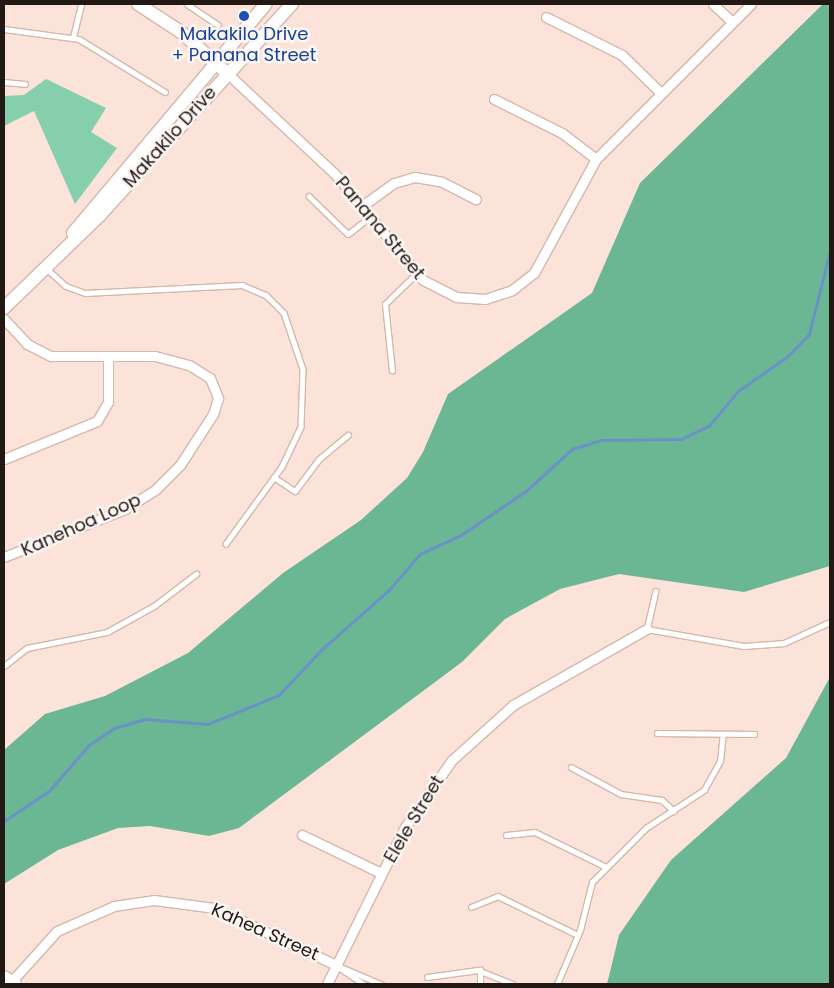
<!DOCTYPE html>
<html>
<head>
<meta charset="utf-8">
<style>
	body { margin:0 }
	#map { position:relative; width:834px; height:988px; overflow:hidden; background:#fce3da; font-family:Poppins,sans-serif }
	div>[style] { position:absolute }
	.green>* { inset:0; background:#85cfac }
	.forest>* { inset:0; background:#6bb693 }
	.stream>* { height:2.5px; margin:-1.25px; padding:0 1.25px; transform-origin:1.25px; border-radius:1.25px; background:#6b92c8 }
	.roads { filter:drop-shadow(1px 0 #d5b7ac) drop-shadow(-1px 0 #d5b7ac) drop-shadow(0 1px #d5b7ac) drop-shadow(0 -1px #d5b7ac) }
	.lane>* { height:4.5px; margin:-2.25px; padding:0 2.25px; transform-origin:2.25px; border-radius:2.25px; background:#fff }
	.street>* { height:9px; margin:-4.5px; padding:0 4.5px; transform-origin:4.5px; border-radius:4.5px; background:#fff }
	.secondary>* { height:12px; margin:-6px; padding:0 6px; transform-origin:6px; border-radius:6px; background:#fff }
	.dots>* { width:14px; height:14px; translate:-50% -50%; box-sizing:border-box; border:2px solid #fbf5f3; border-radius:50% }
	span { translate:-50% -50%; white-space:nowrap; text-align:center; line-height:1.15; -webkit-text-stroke:5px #fbf5f3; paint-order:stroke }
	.transit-label { font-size:18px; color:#164399 }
	.street-label { font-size:18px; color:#221814 }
	.frame { position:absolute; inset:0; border:5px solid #221814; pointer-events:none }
</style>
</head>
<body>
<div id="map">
	<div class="green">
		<i style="clip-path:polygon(46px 79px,106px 108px,91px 132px,117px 148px,75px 204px,34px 111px,4px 126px,4px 96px,24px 95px)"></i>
	</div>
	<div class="forest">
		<i style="clip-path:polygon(823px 4px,830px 4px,830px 566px,744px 592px,619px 574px,560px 589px,505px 619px,462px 662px,239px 828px,209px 836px,150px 826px,118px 828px,58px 850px,4px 884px,4px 750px,45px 714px,105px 696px,188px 653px,283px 573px,361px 520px,407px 478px,423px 452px,448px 394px,592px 293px,640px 183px)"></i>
		<i style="clip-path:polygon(830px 677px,830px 984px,607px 984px,619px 935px,671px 860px,786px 758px)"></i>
	</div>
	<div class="stream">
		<i style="left:4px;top:821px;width:54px;rotate:-33.7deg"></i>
		<i style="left:49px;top:791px;width:61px;rotate:-49deg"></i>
		<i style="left:89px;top:745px;width:30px;rotate:-34deg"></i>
		<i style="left:114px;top:728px;width:32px;rotate:-16deg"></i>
		<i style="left:145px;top:719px;width:63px;rotate:4.5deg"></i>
		<i style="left:208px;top:724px;width:77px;rotate:-22.2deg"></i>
		<i style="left:279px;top:695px;width:60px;rotate:-47deg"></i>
		<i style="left:320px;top:651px;width:92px;rotate:-41.5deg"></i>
		<i style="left:389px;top:590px;width:48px;rotate:-49.3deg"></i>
		<i style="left:420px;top:554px;width:45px;rotate:-24.9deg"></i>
		<i style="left:461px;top:535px;width:78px;rotate:-34.1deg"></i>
		<i style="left:526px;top:491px;width:62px;rotate:-42.4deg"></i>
		<i style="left:572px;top:449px;width:30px;rotate:-17deg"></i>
		<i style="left:601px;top:440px;width:80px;rotate:-0.7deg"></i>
		<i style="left:681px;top:439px;width:31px;rotate:-25deg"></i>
		<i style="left:709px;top:426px;width:45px;rotate:-50.4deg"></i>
		<i style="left:738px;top:391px;width:61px;rotate:-35deg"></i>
		<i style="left:788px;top:356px;width:30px;rotate:-46deg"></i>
		<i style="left:809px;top:334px;width:86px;rotate:-75.8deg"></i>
	</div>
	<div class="roads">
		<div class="lane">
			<i style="left:187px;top:4px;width:37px;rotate:34deg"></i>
			<i style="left:4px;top:29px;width:76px;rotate:7.6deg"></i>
			<i style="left:79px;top:39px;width:101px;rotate:31.6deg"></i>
			<i style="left:73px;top:37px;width:34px;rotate:-76deg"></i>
			<i style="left:4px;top:82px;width:21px;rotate:5deg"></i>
			<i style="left:309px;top:196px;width:54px;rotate:44.3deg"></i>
			<i style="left:348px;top:234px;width:29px;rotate:-38deg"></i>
			<i style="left:47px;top:269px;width:25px;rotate:42deg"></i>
			<i style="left:66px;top:286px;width:20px;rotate:20deg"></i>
			<i style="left:85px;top:293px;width:157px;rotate:-2.9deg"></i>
			<i style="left:242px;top:285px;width:26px;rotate:23deg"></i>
			<i style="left:266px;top:295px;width:25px;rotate:45deg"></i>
			<i style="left:284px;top:313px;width:59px;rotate:71.3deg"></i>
			<i style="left:303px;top:369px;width:58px;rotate:92deg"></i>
			<i style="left:301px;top:427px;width:44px;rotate:115.4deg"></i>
			<i style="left:282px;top:467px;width:95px;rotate:126deg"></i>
			<i style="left:392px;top:371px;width:67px;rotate:-96deg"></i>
			<i style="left:385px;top:304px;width:43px;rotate:-44.1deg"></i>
			<i style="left:274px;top:477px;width:25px;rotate:34deg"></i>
			<i style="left:295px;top:491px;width:39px;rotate:-53deg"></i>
			<i style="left:318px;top:460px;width:39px;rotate:-40deg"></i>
			<i style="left:656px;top:591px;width:39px;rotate:103deg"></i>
			<i style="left:647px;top:629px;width:98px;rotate:9.9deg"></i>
			<i style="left:744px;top:646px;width:40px;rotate:-4.3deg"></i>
			<i style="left:784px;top:643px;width:51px;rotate:-24.5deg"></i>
			<i style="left:4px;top:666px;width:29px;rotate:-38deg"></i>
			<i style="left:27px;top:648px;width:82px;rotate:-11.3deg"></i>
			<i style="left:107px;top:632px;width:54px;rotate:-29deg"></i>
			<i style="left:154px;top:606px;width:53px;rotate:-37.3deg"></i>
			<i style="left:657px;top:733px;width:97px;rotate:0.6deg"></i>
			<i style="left:571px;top:767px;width:57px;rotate:28.4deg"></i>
			<i style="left:621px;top:794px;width:41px;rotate:8.3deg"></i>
			<i style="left:662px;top:800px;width:16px;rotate:43deg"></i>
			<i style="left:506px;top:835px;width:29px;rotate:-6deg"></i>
			<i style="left:535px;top:832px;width:79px;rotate:26.2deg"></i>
			<i style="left:471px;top:907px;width:29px;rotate:-22deg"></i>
			<i style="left:498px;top:896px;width:89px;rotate:26deg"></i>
			<i style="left:336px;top:965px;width:49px;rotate:22.9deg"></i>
			<i style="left:337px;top:966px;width:32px;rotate:34deg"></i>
			<i style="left:427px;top:977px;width:51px;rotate:-7.8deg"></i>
			<i style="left:478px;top:970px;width:37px;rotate:22deg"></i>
			<i style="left:480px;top:984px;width:14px;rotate:-90deg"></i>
			<i style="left:557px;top:984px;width:59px;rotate:-66.9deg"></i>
			<i style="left:580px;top:930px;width:49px;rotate:-76deg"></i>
			<i style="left:592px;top:882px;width:76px;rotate:-45deg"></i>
			<i style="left:646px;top:828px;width:69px;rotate:-33.2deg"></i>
			<i style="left:704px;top:790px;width:33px;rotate:-61deg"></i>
			<i style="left:720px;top:761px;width:27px;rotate:-84deg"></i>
		</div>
		<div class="street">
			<i style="left:713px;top:4px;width:26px;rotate:43deg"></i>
			<i style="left:546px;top:17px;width:85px;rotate:26.6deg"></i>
			<i style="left:622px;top:55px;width:54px;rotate:44.3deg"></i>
			<i style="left:228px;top:74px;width:146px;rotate:43.1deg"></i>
			<i style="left:335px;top:174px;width:138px;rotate:50.3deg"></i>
			<i style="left:423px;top:280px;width:37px;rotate:27deg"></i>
			<i style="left:456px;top:297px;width:29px;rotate:4deg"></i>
			<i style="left:485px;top:299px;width:28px;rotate:-18deg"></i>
			<i style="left:512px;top:290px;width:28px;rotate:-38deg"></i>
			<i style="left:534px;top:273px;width:130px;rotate:-61.5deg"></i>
			<i style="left:596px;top:159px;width:219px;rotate:-45deg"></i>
			<i style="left:494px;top:99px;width:76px;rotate:26.6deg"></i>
			<i style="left:562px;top:133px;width:43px;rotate:37.4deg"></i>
			<i style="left:362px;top:206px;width:39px;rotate:-36deg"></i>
			<i style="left:394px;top:183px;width:22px;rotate:-16deg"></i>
			<i style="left:415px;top:177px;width:27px;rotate:10deg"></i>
			<i style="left:442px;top:182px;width:38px;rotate:27deg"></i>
			<i style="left:4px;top:319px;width:34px;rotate:47deg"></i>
			<i style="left:27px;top:344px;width:27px;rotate:27deg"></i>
			<i style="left:51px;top:356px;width:104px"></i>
			<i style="left:155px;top:356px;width:35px;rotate:15deg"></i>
			<i style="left:189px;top:365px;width:25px;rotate:32deg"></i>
			<i style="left:210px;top:378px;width:22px;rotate:68deg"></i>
			<i style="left:218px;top:398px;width:17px;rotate:107deg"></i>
			<i style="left:213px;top:414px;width:61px;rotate:122.9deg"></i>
			<i style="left:180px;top:465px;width:35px;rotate:135deg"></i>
			<i style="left:155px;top:490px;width:36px;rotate:148deg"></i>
			<i style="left:125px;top:509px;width:130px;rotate:158.4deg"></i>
			<i style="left:4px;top:459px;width:100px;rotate:-22.2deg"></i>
			<i style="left:97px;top:421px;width:22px;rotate:-60deg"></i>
			<i style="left:108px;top:402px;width:44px;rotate:-90deg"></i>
			<i style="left:302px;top:835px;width:88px;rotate:25.7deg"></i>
			<i style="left:11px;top:982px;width:69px;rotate:-48deg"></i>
			<i style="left:57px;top:931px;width:62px;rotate:-23.7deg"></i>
			<i style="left:114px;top:906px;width:40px;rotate:-8.5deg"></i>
			<i style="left:154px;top:900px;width:62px;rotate:7.5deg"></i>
			<i style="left:215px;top:908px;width:134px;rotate:25.2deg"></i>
			<i style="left:327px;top:984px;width:175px;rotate:-63.6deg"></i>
			<i style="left:405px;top:827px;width:82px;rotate:-55deg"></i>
			<i style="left:452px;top:760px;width:82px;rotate:-42deg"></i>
			<i style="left:513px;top:705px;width:154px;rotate:-29.6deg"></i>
		</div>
		<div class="secondary">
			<i style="left:138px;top:4px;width:51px;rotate:33.1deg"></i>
			<i style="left:181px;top:32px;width:63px;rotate:41.8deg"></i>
			<i style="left:73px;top:233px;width:299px;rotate:-49.9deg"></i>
			<i style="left:4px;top:308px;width:134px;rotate:-44.1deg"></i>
			<i style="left:100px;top:215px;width:285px;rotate:-47.7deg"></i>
			<i style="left:4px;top:977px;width:13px;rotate:32deg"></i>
		</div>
	</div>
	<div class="dots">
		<i style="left:244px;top:16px;background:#1a4fb4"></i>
	</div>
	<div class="transit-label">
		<span style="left:244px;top:45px">Makakilo Drive<br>+ Panana Street</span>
	</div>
	<div class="street-label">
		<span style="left:170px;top:137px;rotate:-48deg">Makakilo Drive</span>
		<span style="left:380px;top:228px;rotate:50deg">Panana Street</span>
		<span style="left:81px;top:525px;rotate:-24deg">Kanehoa Loop</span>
		<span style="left:414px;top:819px;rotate:-59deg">Elele Street</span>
		<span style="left:265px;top:932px;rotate:24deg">Kahea Street</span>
	</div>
	<div class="frame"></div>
</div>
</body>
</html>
